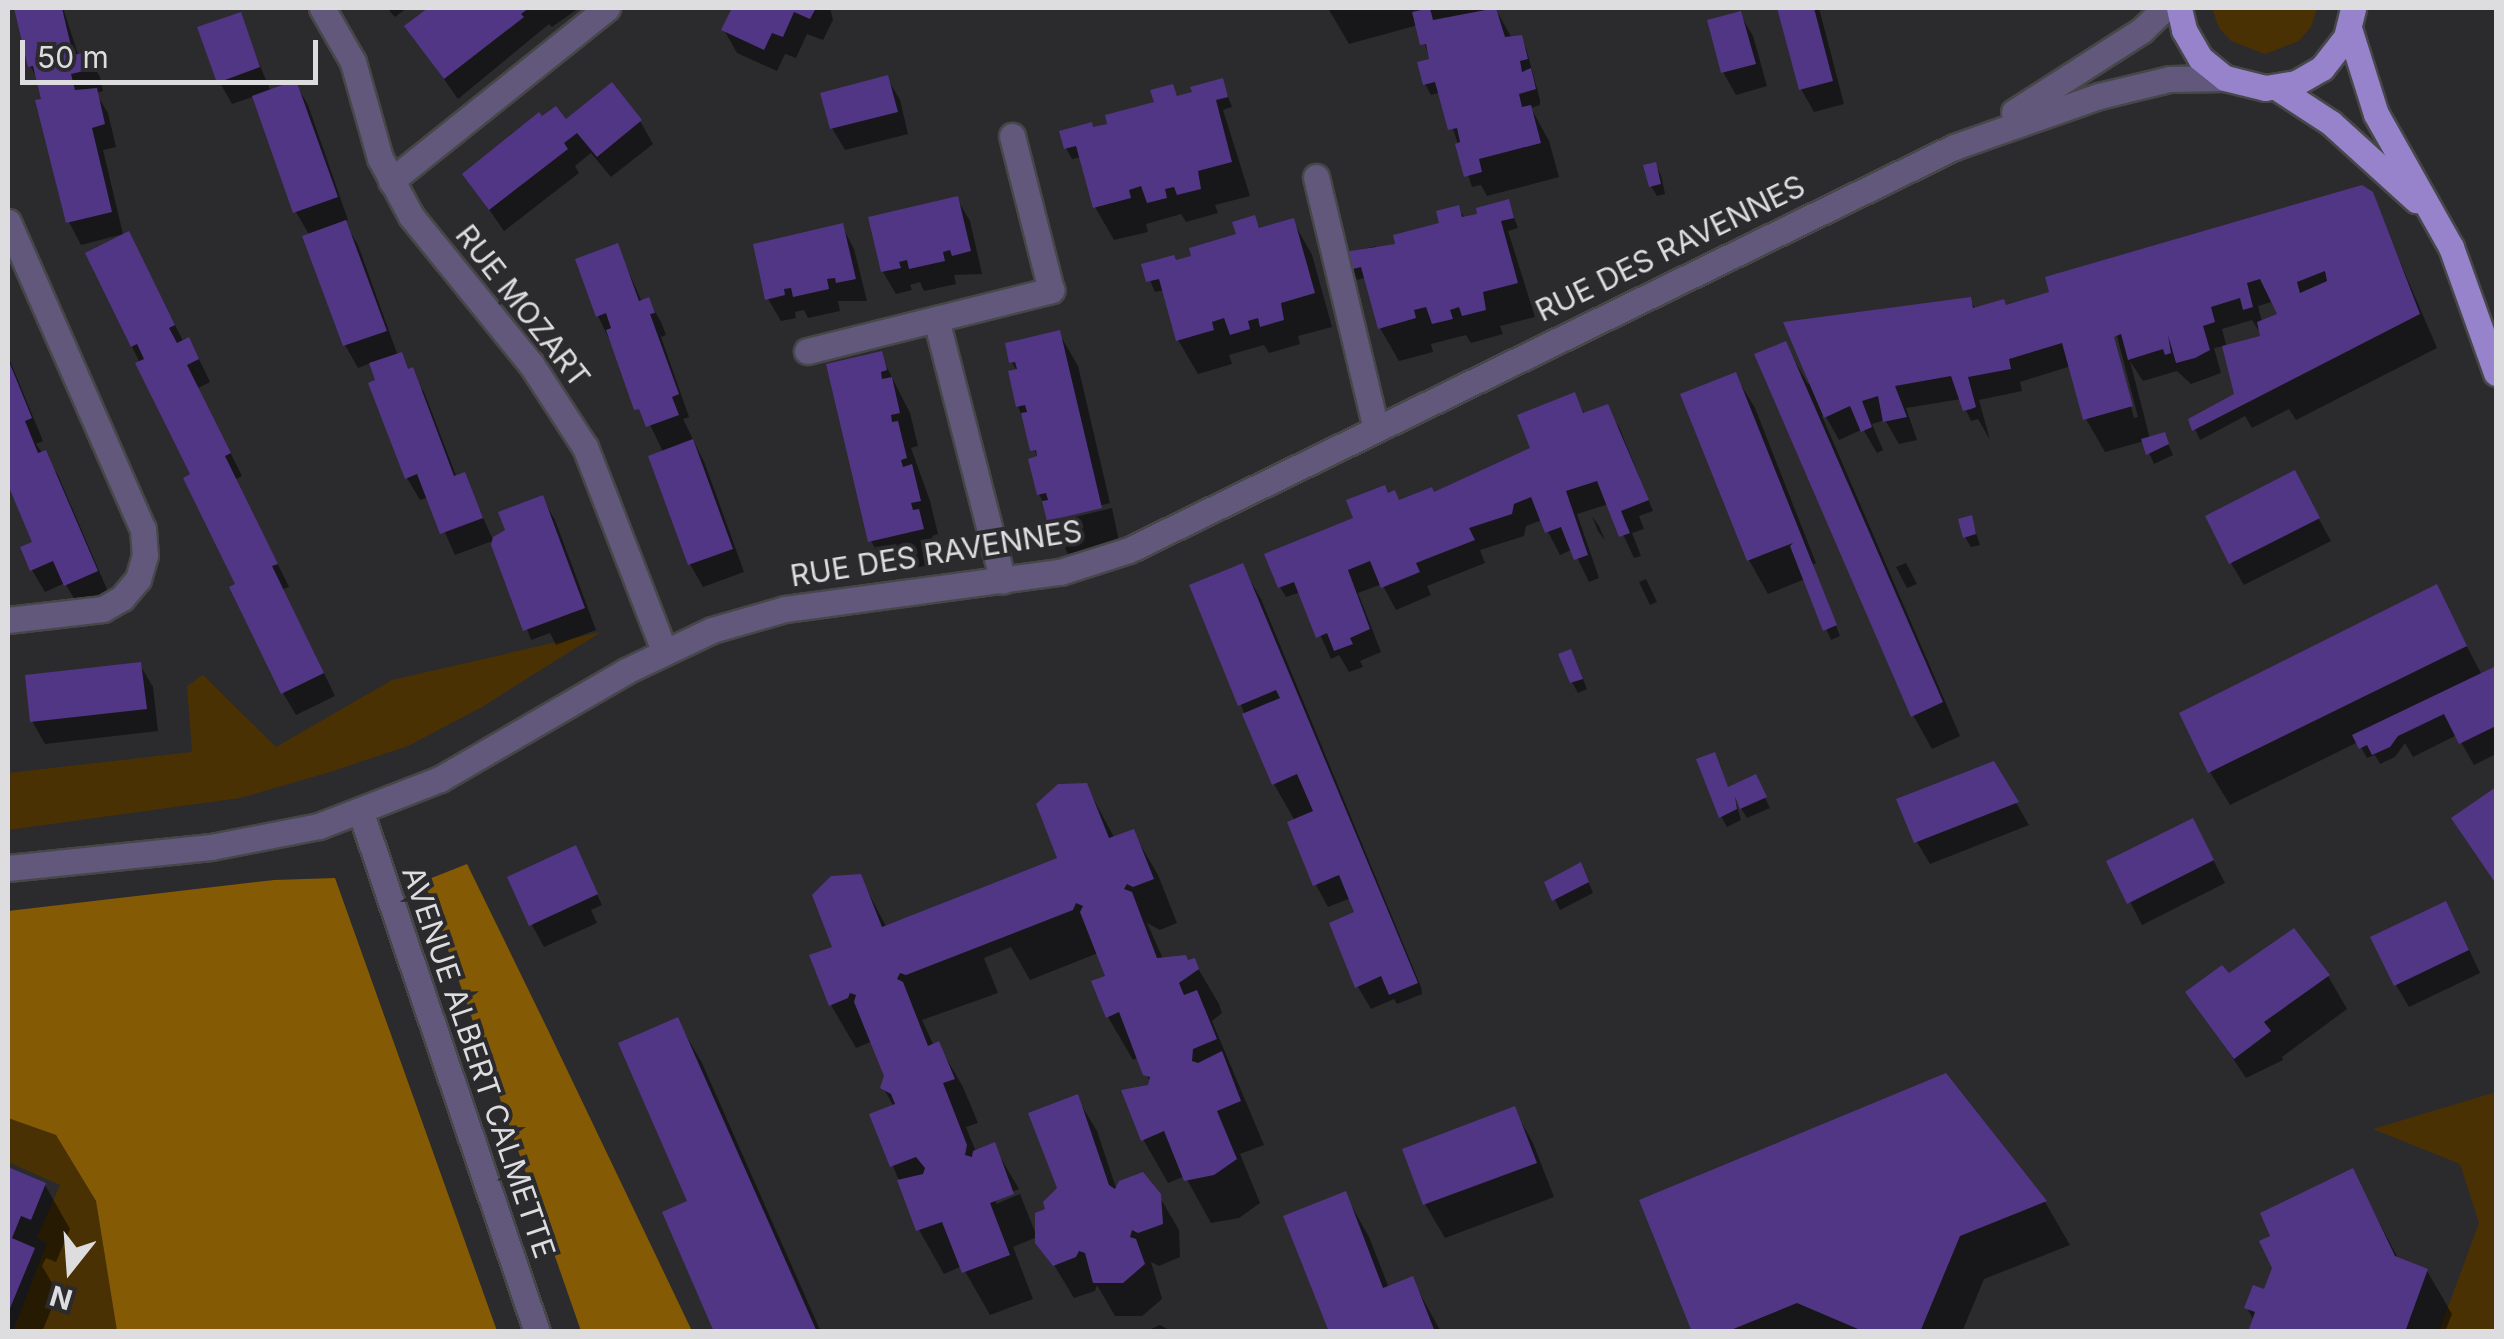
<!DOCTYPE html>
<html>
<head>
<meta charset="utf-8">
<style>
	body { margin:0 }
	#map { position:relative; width:2504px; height:1339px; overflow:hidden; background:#2b2a2d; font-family:Inter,sans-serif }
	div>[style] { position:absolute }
	.green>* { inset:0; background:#4a3104 }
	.forest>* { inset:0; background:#845a04 }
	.shadow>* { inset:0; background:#0007 }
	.building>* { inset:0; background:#513686 }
	.roads { filter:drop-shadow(2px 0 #474749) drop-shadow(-2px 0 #474749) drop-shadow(0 2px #474749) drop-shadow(0 -2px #474749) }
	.minor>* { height:25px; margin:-12.5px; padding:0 12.5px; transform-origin:12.5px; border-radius:12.5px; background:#61587c }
	.major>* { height:25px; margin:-12.5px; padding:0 12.5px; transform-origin:12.5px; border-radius:12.5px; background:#9683cc }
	span { translate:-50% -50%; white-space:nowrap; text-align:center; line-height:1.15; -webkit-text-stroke:8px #2b2a2d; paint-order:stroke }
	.street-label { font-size:30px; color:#dddddf }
	.frame { position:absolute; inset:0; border:10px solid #dddddf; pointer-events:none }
	.north { position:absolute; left:20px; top:1219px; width:100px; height:100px; -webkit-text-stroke:8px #2b2a2d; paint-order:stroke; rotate:197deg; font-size:28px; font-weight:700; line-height:40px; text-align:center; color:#dddddf }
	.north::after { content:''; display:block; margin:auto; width:35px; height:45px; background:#dddddf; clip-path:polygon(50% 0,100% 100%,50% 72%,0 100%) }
	.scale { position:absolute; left:20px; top:40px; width:298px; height:45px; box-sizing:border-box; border:5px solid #dddddf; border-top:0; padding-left:12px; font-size:30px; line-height:35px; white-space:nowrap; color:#dddddf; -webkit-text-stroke:8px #2b2a2d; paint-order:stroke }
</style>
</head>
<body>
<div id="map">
	<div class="green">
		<i style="clip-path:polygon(2212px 8px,2317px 8px,2311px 27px,2299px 41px,2265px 54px,2231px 41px,2219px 28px)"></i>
		<i style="clip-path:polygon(601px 632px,482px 707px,408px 746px,330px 772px,240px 798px,8px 830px,8px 773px,192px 752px,187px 686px,203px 675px,276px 747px,392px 680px)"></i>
		<i style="clip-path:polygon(2496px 1092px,2496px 1331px,2439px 1331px,2479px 1223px,2460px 1164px,2373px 1129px)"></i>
		<i style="clip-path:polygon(8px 1118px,56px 1135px,96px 1201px,117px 1331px,13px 1331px,47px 1243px,37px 1238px,60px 1185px,8px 1162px)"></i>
	</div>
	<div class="forest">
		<i style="clip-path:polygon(467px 864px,548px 1030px,692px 1331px,581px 1331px,424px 881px)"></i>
		<i style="clip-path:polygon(335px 878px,497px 1331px,117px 1331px,96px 1201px,56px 1135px,8px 1118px,8px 911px,274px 880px)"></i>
	</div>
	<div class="shadow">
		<i style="clip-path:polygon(63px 8px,79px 57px,87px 55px,100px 77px,103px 91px,96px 93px,108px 113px,116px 147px,103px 150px,123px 234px,81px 245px,69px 222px,39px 82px,30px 66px,17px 9px)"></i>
		<i style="clip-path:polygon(387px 8px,407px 8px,395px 17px)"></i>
		<i style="clip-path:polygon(432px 8px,579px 8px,552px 27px,549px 24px,458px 99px,407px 27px)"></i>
		<i style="clip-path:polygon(734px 8px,830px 8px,833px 20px,823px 40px,807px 34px,796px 58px,785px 54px,777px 71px,737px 53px,724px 30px)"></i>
		<i style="clip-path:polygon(1328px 8px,1495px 8px,1513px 40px,1520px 38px,1526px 48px,1540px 100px,1540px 105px,1531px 108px,1549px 141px,1559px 177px,1487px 196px,1481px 185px,1472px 187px,1441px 92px,1431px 95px,1425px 84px,1434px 71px,1418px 25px,1349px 44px)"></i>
		<i style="clip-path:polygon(1780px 8px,1819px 8px,1844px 104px,1814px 112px,1801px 89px)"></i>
		<i style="clip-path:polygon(1740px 14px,1753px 36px,1767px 86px,1736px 95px,1723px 72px)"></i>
		<i style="clip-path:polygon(239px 15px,271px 92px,295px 83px,308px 105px,348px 220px,344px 221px,358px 245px,398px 356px,424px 392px,457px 478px,464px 475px,493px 540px,542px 498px,555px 520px,596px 630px,556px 645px,550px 633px,531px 640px,495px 540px,455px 555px,429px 497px,420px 500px,407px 478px,371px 363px,358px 368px,345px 345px,310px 236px,296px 212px,255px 96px,232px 104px,219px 81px)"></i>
		<i style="clip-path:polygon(887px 78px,900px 100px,908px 134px,845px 150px,832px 128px)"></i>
		<i style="clip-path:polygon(1222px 81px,1232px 107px,1223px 110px,1250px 196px,1215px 205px,1218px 213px,1186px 222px,1181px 214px,1146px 224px,1148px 232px,1114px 240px,1095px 207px,1081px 157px,1072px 159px,1066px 148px,1094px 130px,1158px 104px,1172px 87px,1179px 98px)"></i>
		<i style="clip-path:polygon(640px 121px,653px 144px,611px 177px,591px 153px,575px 166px,579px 173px,504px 231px,465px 175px,566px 122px)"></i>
		<i style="clip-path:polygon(1655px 165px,1661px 175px,1665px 194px,1657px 196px,1651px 186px)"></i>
		<i style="clip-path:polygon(evenodd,2371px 194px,2437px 348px,2296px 420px,2289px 409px,2252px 428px,2245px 416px,2200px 440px,2191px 420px,2238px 407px,2224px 346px,2214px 348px,2221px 373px,2191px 384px,2177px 371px,2143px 381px,2130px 361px,2150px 439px,2164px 435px,2173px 455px,2154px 464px,2144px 441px,2105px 452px,2086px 419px,2071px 366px,2020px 382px,2022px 391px,1979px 400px,1990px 440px,1978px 419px,1971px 421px,1961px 399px,1906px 408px,1917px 440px,1899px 444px,1885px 420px,1872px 424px,1883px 450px,1877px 453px,1863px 429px,1839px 440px,1825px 415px,1822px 416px,1960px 736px,1932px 749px,1913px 715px,1785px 344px,1808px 384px,1970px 300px,1976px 310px,2006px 308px,2371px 194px,2271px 302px,2279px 316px,2262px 322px,2258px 306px,2271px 302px,2371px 194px,2252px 320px,2263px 337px,2227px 348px,2222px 329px,2252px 320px,2371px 194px,2110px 329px,2117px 336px,2138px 417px,2134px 418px,2110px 329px)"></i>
		<i style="clip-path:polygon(957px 199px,970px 221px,982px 274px,954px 275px,956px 284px,924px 291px,920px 282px,910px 285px,912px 290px,896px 294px,883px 272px)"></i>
		<i style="clip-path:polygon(1508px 202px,1518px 228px,1508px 231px,1535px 317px,1500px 326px,1503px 334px,1471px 343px,1466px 335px,1431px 344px,1433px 352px,1399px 361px,1380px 328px,1367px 277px,1357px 280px,1347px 253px,1376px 246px,1378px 251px,1444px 225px,1458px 207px,1465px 219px)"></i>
		<i style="clip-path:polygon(1254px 218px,1261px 230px,1293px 221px,1312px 255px,1332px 327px,1298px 336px,1300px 344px,1269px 353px,1264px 345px,1229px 355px,1232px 364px,1198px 374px,1178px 340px,1164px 290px,1155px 292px,1144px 266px,1176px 263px,1239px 236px)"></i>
		<i style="clip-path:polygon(842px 226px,854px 249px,867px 301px,838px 301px,840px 311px,808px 318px,804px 310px,795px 312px,796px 318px,781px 321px,768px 299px)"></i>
		<i style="clip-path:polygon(617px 246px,642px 302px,648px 300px,661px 322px,666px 335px,661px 337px,689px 417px,683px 419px,705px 464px,744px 572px,703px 587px,690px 564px,652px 457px,664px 454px,598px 316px)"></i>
		<i style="clip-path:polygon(88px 254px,141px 257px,184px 343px,188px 341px,201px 363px,210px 382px,198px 388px,242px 476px,236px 479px,289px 587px,283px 589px,335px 696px,296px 715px,283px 693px,232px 588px,239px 586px,193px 475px)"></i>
		<i style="clip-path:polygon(1059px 333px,1078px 366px,1110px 503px,1058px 516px,1058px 521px,1112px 508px,1119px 541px,1068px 554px,1039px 494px,1038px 459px,1018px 406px,1017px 371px,1012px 362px)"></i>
		<i style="clip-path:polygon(880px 354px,910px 413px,918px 446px,911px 448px,930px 501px,938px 534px,932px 536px,941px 562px,890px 574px,871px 541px)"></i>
		<i style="clip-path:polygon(8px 356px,43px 441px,36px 444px,58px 475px,109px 594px,79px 607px,65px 583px,45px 592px,32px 570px,35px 543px,8px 478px)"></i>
		<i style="clip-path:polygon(1735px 375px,1755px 408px,1816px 563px,1812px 565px,1840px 636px,1831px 640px,1805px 579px,1768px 594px,1749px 560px,1684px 395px)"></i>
		<i style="clip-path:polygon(1574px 395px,1585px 415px,1607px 407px,1620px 429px,1653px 511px,1639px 516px,1644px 529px,1632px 533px,1641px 556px,1634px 558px,1609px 504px,1577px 514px,1599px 578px,1589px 582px,1573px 549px,1560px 555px,1542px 520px,1526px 526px,1524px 536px,1480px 550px,1485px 563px,1427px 586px,1431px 595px,1396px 610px,1382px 584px,1358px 593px,1381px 652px,1360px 661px,1363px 667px,1349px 672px,1339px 655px,1331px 659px,1301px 592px,1286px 597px,1280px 587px,1388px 496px,1399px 502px,1434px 495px,1533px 449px)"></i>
		<i style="clip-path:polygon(2306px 496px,2331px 541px,2244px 585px,2231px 563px)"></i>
		<i style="clip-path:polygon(1592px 516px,1599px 526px,1605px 540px,1598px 531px)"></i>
		<i style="clip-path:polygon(1971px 518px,1980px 545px,1971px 547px,1965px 537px)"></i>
		<i style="clip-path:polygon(1906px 563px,1917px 584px,1907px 588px,1896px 567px)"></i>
		<i style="clip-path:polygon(1242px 566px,1261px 599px,1421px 987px,1422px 994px,1397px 1004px,1394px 999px,1371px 1009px,1358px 987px,1358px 913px,1351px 898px,1328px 907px,1316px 885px,1295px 821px,1274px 784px,1241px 705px)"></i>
		<i style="clip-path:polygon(1646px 579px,1657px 602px,1650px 605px,1639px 582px)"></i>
		<i style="clip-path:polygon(2436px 588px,2482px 675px,2496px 669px,2496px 754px,2474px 765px,2457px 735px,2413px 757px,2405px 743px,2395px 757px,2380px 764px,2375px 755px,2367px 758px,2358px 742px,2230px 805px,2210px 772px)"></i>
		<i style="clip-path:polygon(1576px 662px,1587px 689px,1578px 693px,1572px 682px)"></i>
		<i style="clip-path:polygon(140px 665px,153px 687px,158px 731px,45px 744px,32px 721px)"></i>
		<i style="clip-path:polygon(1714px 755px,1729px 790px,1760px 788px,1770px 808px,1747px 818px,1735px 799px,1741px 820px,1727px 827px,1721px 816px)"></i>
		<i style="clip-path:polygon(1993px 764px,2029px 825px,1930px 864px,1917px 842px)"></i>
		<i style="clip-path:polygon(1086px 785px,1115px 839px,1133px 832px,1158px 875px,1177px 923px,1160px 930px,1147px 923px,1164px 961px,1193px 960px,1219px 1004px,1222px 1013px,1212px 1021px,1264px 1145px,1240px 1154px,1260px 1203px,1239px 1218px,1211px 1223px,1185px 1176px,1168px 1183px,1143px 1139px,1151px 1084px,1139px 1057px,1133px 1060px,1108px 1017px,1108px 977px,1098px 953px,1030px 980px,1011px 947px,984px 958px,998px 993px,922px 1020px,934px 1046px,938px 1044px,963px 1087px,978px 1123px,966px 1127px,976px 1152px,993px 1145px,1019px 1189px,996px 1198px,996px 1204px,1020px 1194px,1037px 1237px,1060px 1189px,1077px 1098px,1097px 1131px,1117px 1191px,1159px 1196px,1179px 1230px,1180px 1257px,1159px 1266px,1151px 1262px,1162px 1299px,1142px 1316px,1115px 1316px,1097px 1285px,1095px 1291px,1074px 1298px,1037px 1237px,1013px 1247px,1033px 1299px,990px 1315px,962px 1266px,944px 1274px,919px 1230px,893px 1166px,894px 1107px,883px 1087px,886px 1076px,873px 1041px,856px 1048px,831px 1005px,836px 948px,860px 877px,887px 928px,1061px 859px)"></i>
		<i style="clip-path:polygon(2205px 844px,2225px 883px,2142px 925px,2110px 862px)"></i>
		<i style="clip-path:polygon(575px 848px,602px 905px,591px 910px,597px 923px,544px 947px,532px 925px)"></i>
		<i style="clip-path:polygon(1586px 876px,1593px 893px,1560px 910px,1547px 883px)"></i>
		<i style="clip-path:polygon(2458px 926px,2480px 973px,2409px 1007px,2396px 985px)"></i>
		<i style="clip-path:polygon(2328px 976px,2347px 1009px,2282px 1057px,2283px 1060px,2246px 1078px,2189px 993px,2228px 977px)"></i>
		<i style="clip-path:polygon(677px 1020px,702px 1063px,821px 1332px,717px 1332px,691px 1202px)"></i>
		<i style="clip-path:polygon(1945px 1076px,2045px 1202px,2070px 1245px,1984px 1279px,1962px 1332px,1694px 1332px)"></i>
		<i style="clip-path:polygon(1514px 1109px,1533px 1143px,1554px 1197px,1445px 1238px,1425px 1204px,1406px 1150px)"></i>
		<i style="clip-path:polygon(8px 1170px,45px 1185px,70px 1229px,56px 1262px,46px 1258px,42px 1266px,58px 1293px,42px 1332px,8px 1332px)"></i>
		<i style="clip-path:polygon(2352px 1171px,2399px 1260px,2427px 1271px,2452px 1314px,2445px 1332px,2250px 1332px,2253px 1319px,2247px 1308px,2265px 1292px,2274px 1267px,2269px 1239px)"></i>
		<i style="clip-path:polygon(1345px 1194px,1369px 1237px,1389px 1288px,1412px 1279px,1441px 1332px,1331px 1332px)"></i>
		<i style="clip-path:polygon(1160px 1325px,1173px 1332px,1145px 1332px)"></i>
	</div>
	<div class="building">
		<i style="clip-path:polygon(14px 8px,62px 8px,73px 55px,88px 52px,92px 69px,71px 74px,75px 90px,97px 88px,105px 124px,92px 128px,112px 212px,66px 223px,35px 100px,41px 99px,33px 66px,28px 67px)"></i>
		<i style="clip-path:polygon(428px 8px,529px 8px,521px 14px,524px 17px,444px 79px,404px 26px)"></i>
		<i style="clip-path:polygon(732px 8px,816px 8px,810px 19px,794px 12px,783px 37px,772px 33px,764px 50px,721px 30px)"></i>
		<i style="clip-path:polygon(1430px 8px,1433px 20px,1496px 8px,1505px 37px,1522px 35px,1528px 59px,1520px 61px,1522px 72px,1531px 68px,1536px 89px,1519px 94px,1522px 107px,1531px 105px,1541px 143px,1479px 159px,1482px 172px,1464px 177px,1455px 144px,1460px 142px,1457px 128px,1448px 130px,1435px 82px,1423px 85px,1417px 62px,1429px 59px,1426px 44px,1420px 45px,1412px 12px)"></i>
		<i style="clip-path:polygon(1777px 8px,1814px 8px,1833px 81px,1799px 90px)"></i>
		<i style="clip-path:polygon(1741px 11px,1756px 64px,1721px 73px,1707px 20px)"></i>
		<i style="clip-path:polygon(241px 12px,260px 67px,217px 83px,197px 27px)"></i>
		<i style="clip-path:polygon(888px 75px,898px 112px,830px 129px,820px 93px)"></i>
		<i style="clip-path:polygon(1223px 78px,1228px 97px,1216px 100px,1232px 162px,1198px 171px,1201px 189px,1177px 195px,1174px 187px,1165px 189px,1167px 198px,1147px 203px,1141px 186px,1129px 190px,1131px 198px,1093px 208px,1076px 146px,1064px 149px,1059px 131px,1092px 122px,1093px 127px,1107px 124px,1105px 115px,1154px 102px,1150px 90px,1173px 84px,1177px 96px,1192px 92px,1190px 87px)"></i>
		<i style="clip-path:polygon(296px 80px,338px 197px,293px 213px,252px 96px)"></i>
		<i style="clip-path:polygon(612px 82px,642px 120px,597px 157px,577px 133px,564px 143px,568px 149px,489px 210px,462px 174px,539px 112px,542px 116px,556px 106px,566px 119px)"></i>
		<i style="clip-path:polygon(1656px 162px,1661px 184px,1649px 187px,1643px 165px)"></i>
		<i style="clip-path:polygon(evenodd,2362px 185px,2373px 192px,2420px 314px,2192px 431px,2188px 419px,2234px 394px,2222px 346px,2260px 336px,2257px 322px,2277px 314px,2260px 279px,2247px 283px,2253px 307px,2243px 310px,2240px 298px,2211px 307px,2215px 322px,2203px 326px,2210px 350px,2195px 358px,2176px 363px,2168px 335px,2171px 353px,2165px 355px,2163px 349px,2128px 360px,2121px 334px,2114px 337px,2133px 406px,2083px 420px,2062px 343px,2009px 359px,2011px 369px,1968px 377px,1976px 407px,1971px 409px,1963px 411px,1951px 376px,1895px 386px,1907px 417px,1883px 422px,1878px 396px,1862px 401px,1872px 427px,1861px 432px,1850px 406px,1824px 418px,1783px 322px,1971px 297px,1973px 308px,2004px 299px,2006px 305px,2049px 292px,2045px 277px,2362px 185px,2325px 271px,2327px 281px,2300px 293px,2297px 282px,2325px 271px)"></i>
		<i style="clip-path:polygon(958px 196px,971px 251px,952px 256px,950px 250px,943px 252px,945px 261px,909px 269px,907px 260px,899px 262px,901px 268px,881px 272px,868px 217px)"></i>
		<i style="clip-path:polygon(1509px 199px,1514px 218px,1501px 221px,1518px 283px,1483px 292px,1486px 310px,1462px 316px,1459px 307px,1450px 310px,1453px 319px,1432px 324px,1426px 307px,1414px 310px,1416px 318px,1378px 329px,1361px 267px,1349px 270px,1344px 252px,1395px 244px,1393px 235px,1439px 223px,1436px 211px,1459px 205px,1462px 217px,1477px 214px,1476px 208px)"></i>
		<i style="clip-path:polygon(1255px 215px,1259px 228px,1294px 218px,1315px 293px,1281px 303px,1284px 320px,1260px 327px,1258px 318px,1248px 321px,1250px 329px,1230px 335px,1224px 318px,1212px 322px,1214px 330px,1176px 341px,1159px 279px,1146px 282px,1141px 264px,1174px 255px,1176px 260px,1191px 256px,1189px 248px,1236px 234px,1232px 222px)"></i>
		<i style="clip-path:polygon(346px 220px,387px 331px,343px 346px,302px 236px)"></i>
		<i style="clip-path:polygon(843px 223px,856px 279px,836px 283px,835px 278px,827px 279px,829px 289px,793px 297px,791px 288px,784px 289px,785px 295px,765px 300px,753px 244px)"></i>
		<i style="clip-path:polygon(129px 231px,175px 325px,169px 328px,177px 343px,189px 337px,199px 359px,187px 365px,231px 453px,225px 456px,278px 564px,272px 566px,324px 673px,281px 694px,229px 587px,235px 584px,183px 478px,190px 474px,135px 363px,144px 359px,137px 344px,131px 347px,85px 253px)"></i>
		<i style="clip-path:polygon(618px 243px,639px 301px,649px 297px,655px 313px,650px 314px,679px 394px,672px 397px,679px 415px,646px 427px,639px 409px,634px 410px,606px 330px,611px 328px,606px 313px,596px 317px,575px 259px)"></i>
		<i style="clip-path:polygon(1060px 330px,1102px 508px,1047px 521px,1042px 501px,1048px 500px,1046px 493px,1037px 495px,1028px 459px,1037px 456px,1036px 450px,1030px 451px,1021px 413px,1027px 412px,1025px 405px,1016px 407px,1008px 371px,1017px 369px,1015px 362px,1009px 363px,1005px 343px)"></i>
		<i style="clip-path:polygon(1786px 341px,1943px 702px,1911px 717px,1754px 354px)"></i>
		<i style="clip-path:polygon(882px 351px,887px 370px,881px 372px,882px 379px,892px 377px,900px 413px,891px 415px,892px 422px,898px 421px,907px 458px,901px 460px,903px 467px,912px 464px,921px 501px,911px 503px,913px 510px,919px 509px,924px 529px,868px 542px,826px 364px)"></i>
		<i style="clip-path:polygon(402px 352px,408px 369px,413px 367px,454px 476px,465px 472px,483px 518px,440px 534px,417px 474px,405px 479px,368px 383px,375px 380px,369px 363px)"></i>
		<i style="clip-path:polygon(8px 359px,32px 418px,25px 421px,38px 453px,46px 450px,98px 571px,64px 586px,53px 561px,30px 571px,20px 547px,32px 542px,8px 485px)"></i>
		<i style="clip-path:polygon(1736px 372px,1837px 625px,1823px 631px,1790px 546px,1793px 543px,1747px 561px,1680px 394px)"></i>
		<i style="clip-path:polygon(1575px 392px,1583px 413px,1608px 404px,1649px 500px,1621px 511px,1630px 533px,1619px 537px,1597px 481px,1566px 491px,1588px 555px,1574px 560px,1561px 527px,1545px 533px,1531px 497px,1514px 504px,1512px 514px,1469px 528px,1475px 540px,1416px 563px,1420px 572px,1381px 588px,1370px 561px,1348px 570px,1370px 629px,1350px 638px,1353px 644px,1334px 651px,1327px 633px,1316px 638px,1294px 582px,1278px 588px,1264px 554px,1353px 518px,1346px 500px,1385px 485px,1388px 493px,1395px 490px,1399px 500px,1432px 487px,1434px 492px,1530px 448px,1517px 415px)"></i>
		<i style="clip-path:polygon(2165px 432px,2169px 444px,2146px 455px,2141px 439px)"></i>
		<i style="clip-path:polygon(693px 439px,733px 549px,688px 565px,648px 456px)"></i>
		<i style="clip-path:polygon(2295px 470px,2320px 518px,2229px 564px,2205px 516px)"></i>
		<i style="clip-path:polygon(543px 495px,585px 608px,523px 631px,491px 545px,493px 537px,505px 530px,498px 512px)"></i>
		<i style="clip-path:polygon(1972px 515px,1976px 534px,1963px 538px,1958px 519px)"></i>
		<i style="clip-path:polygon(1243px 563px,1418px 983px,1389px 995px,1381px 976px,1355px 988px,1329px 923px,1354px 912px,1339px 875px,1313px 886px,1287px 822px,1313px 811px,1297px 774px,1272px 785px,1242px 714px,1280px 698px,1276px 690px,1238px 706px,1189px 585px)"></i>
		<i style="clip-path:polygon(2437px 584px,2467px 646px,2208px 773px,2179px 713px)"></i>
		<i style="clip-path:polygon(1571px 649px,1583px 679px,1570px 683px,1558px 654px)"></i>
		<i style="clip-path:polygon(141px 662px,147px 709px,30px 722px,25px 675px)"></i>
		<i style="clip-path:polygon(2496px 666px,2496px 726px,2459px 744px,2444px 714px,2398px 736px,2390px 747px,2372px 755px,2367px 745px,2359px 749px,2352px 735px)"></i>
		<i style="clip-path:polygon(1715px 752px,1728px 787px,1756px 774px,1767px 797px,1740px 809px,1735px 797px,1737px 809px,1719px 818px,1696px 759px)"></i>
		<i style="clip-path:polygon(1994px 761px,2019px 802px,1914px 843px,1896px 799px)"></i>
		<i style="clip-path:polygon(1087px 783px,1109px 838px,1134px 829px,1154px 879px,1133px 887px,1127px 884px,1124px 889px,1132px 892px,1157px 958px,1186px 955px,1188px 960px,1195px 958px,1199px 969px,1179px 983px,1184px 995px,1197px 990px,1217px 1039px,1193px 1049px,1192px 1061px,1198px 1063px,1222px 1051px,1241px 1101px,1217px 1111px,1237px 1159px,1214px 1175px,1184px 1181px,1164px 1131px,1141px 1141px,1121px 1090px,1148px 1085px,1150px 1077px,1143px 1075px,1119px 1012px,1106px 1018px,1091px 981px,1105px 976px,1080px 912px,1083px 906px,1076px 903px,1073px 910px,906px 975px,900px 973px,897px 979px,903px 982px,928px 1046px,939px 1041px,955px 1079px,943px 1083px,967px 1145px,965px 1155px,972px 1157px,973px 1151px,995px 1142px,1014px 1194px,990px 1203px,1010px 1255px,962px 1273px,942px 1222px,916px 1231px,897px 1180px,923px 1174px,925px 1168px,916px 1157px,890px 1167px,869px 1114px,895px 1104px,891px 1094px,880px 1088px,884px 1076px,854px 1002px,856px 995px,850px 993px,848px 998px,829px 1006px,809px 955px,832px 947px,812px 895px,831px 876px,861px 874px,882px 927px,1057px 858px,1036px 804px,1058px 784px)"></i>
		<i style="clip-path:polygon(2496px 787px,2496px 884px,2451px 818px)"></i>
		<i style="clip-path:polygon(2193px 818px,2214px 860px,2127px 904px,2106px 861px)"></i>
		<i style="clip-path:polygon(576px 845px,598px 894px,529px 926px,507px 877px)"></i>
		<i style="clip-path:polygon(1581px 862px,1589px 882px,1552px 901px,1544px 882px)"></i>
		<i style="clip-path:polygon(2446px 901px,2469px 950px,2394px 986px,2370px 937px)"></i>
		<i style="clip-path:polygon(2294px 928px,2330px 975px,2264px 1022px,2271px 1031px,2234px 1059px,2185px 992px,2222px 965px,2229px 973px)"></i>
		<i style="clip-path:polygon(678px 1017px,817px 1332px,714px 1332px,662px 1212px,687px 1201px,618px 1043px)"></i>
		<i style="clip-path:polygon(1946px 1073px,2047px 1201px,1960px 1236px,1920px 1332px,1865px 1332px,1797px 1303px,1726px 1332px,1692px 1332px,1639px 1200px)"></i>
		<i style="clip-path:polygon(1078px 1094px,1109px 1185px,1115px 1189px,1119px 1181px,1143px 1172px,1161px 1194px,1163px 1224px,1138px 1233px,1132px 1230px,1130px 1237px,1136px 1239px,1145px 1264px,1123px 1283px,1093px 1283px,1085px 1253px,1079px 1251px,1076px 1257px,1053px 1266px,1035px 1243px,1035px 1213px,1045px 1209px,1043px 1202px,1057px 1188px,1028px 1113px)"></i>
		<i style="clip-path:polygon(1515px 1106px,1537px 1163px,1423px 1205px,1402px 1149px)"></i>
		<i style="clip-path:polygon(8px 1167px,46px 1183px,31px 1220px,21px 1216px,12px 1238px,35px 1248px,8px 1313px)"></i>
		<i style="clip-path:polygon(2353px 1168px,2395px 1256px,2428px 1269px,2405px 1332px,2248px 1332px,2255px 1312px,2244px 1308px,2253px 1285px,2264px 1289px,2272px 1268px,2259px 1241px,2270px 1236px,2260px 1213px)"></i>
		<i style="clip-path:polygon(1346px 1191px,1383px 1288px,1413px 1276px,1435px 1332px,1329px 1332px,1283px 1216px)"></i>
	</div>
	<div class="roads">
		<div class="minor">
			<i style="left:322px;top:8px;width:62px;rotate:60.1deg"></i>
			<i style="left:353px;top:62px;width:100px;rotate:74.3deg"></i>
			<i style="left:380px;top:158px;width:66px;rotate:61.9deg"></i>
			<i style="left:411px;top:216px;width:191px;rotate:51deg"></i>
			<i style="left:531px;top:364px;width:99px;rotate:57deg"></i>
			<i style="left:585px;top:447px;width:219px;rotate:68.8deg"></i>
			<i style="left:2014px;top:112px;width:152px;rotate:-32.6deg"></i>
			<i style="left:2142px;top:30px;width:32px;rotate:-44deg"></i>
			<i style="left:1316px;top:177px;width:259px;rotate:76.6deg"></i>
			<i style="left:391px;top:181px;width:277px;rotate:-38.7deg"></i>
			<i style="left:8px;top:222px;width:335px;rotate:66.3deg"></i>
			<i style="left:143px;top:529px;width:26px;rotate:86deg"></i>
			<i style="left:145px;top:555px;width:25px;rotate:106deg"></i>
			<i style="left:138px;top:579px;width:25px;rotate:130deg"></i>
			<i style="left:122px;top:598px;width:22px;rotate:150deg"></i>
			<i style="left:103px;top:609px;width:96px;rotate:173.4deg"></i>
			<i style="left:936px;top:319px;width:270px;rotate:75.7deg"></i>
			<i style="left:807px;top:351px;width:252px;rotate:-14deg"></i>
			<i style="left:1051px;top:290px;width:159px;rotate:-104.2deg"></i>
			<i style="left:361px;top:813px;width:548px;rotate:71.27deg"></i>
			<i style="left:8px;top:868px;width:204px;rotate:-5.9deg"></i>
			<i style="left:211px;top:847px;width:110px;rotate:-11deg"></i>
			<i style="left:319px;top:826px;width:130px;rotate:-21.2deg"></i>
			<i style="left:440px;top:779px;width:215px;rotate:-30.1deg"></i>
			<i style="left:626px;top:671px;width:95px;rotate:-25.5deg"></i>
			<i style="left:712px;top:630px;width:76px;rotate:-16deg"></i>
			<i style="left:785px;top:609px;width:277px;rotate:-7.7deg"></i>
			<i style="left:1060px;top:572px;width:72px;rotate:-17.7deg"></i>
			<i style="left:1129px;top:550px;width:918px;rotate:-26.03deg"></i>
			<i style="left:1954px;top:147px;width:154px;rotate:-19.4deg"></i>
			<i style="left:2099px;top:96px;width:73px;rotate:-13.5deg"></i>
			<i style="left:2170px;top:79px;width:55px;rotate:-1deg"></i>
		</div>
		<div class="major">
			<i style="left:2179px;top:8px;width:23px;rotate:77deg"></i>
			<i style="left:2184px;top:30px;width:32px;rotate:60deg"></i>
			<i style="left:2200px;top:58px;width:32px;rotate:39deg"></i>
			<i style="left:2225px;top:78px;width:41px;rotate:14deg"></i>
			<i style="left:2265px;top:88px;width:31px;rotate:-9deg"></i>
			<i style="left:2296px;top:83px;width:30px;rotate:-30deg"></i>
			<i style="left:2322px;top:68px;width:39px;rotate:-52deg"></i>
			<i style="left:2346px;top:37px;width:30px;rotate:-76deg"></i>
			<i style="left:2349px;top:28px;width:90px;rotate:72.6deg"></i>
			<i style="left:2376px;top:114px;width:153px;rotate:60.6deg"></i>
			<i style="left:2451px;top:247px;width:134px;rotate:70.3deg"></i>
			<i style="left:2276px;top:87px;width:66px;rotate:33.2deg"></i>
			<i style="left:2331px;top:123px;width:115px;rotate:42.2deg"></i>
		</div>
	</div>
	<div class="street-label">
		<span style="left:1670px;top:248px;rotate:-26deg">RUE DES RAVENNES</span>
		<span style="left:523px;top:306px;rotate:52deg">RUE MOZART</span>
		<span style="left:936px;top:553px;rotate:-9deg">RUE DES RAVENNES</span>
		<span style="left:479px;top:1062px;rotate:71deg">AVENUE ALBERT CALMETTE</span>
	</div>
	<div class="frame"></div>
	<div class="north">N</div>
	<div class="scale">50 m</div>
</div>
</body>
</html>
